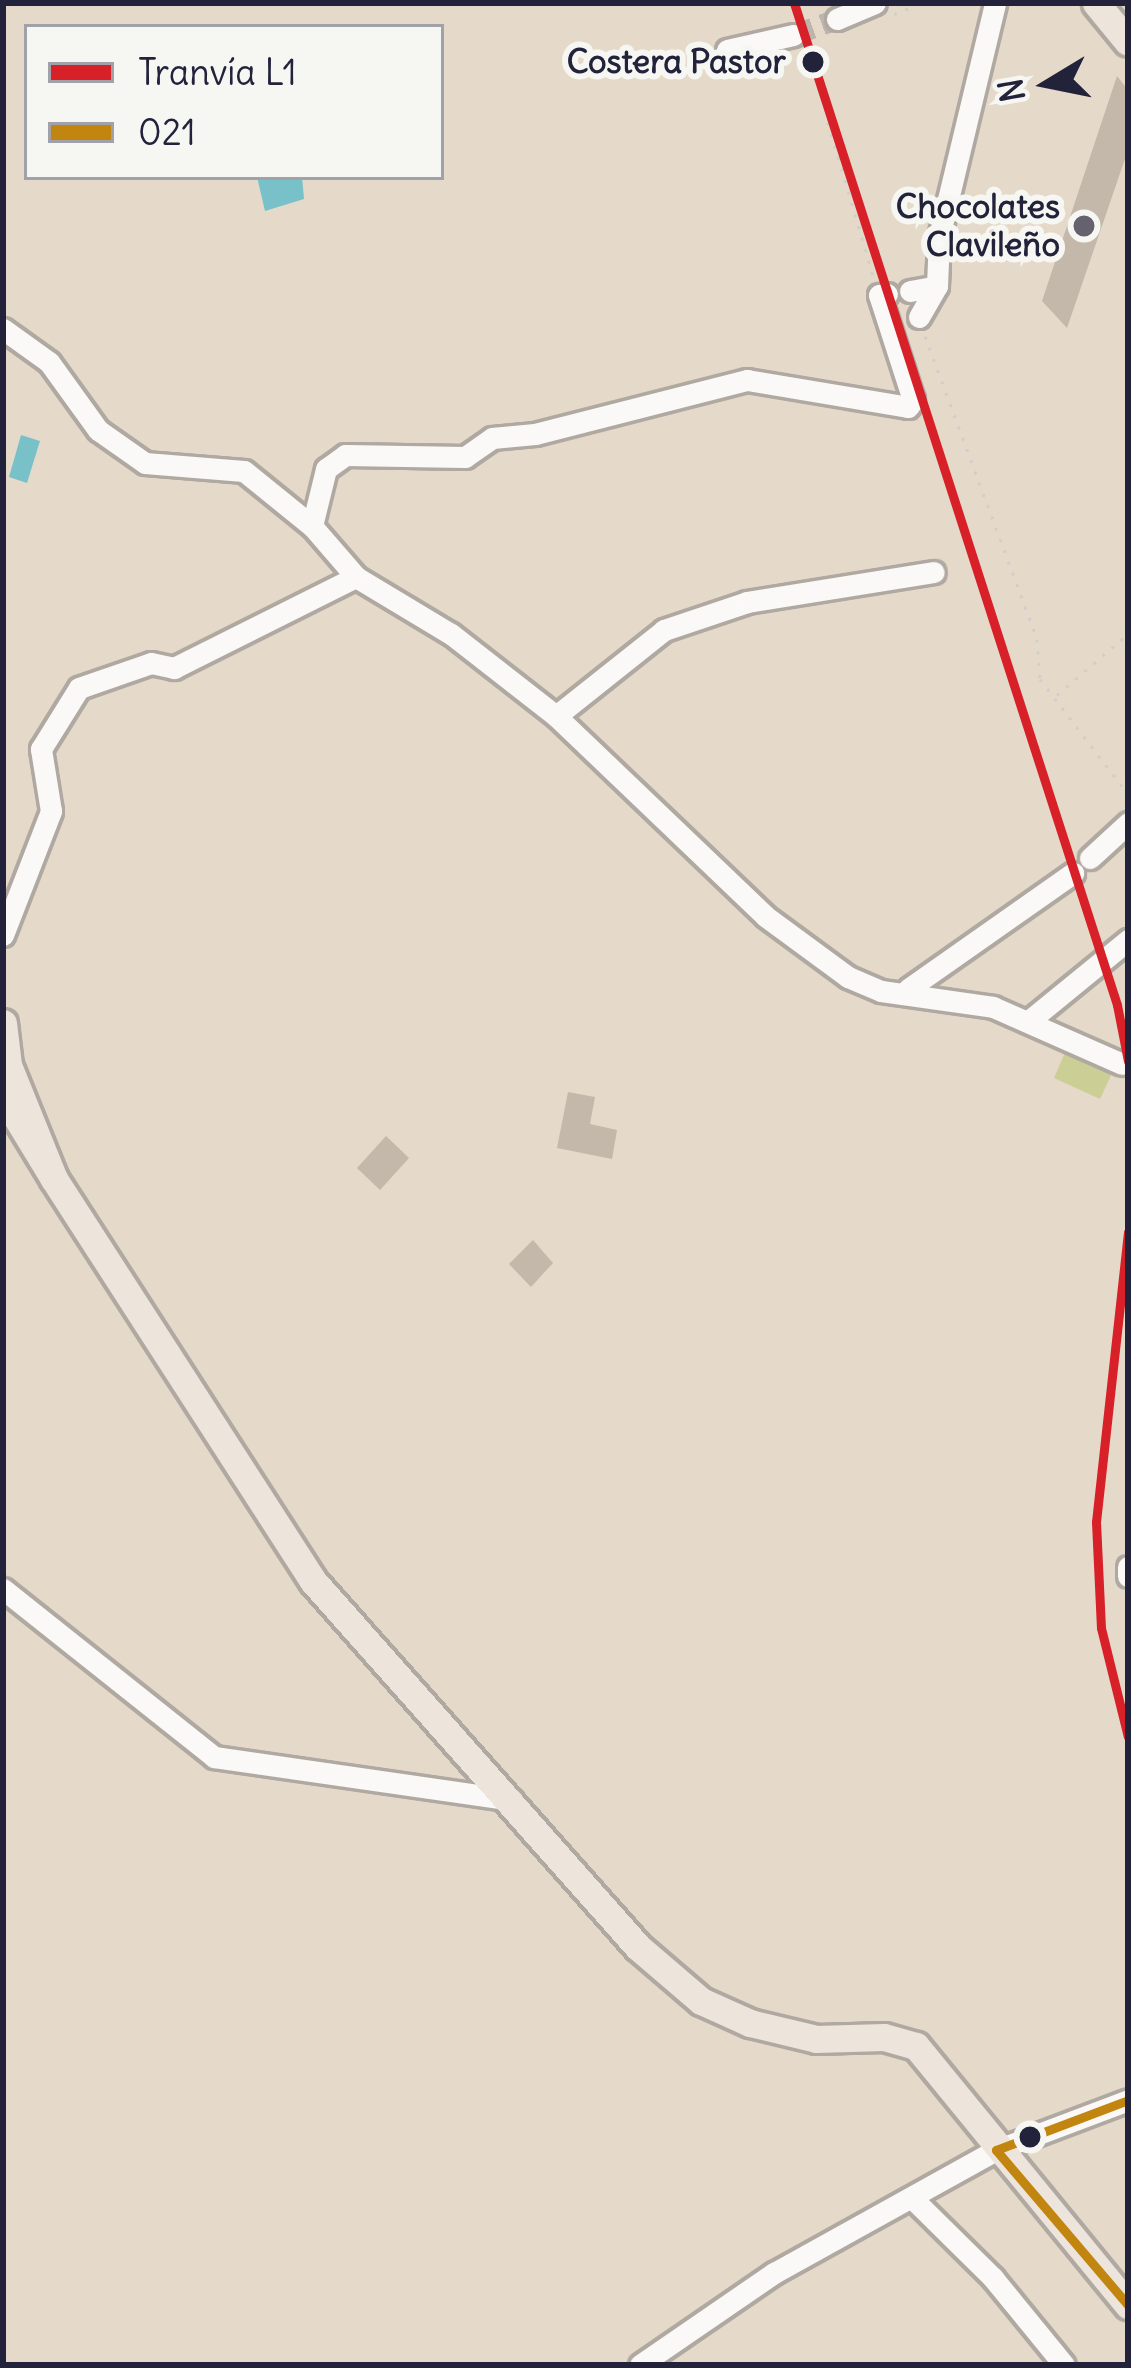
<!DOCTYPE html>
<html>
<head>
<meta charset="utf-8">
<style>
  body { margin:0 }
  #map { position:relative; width:1131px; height:2368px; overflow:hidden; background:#e5d9c9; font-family:Delius,sans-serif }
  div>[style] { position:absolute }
  .green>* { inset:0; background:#cbcf95 }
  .water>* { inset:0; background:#79c1c8 }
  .building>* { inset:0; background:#c3b8a9 }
  .minor-tunnel>* { height:21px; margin-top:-10.5px; transform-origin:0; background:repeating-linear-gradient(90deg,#beb4ad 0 21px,transparent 0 31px) }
  .path>* { height:3px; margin-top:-1.5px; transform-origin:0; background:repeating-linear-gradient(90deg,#d1cfcc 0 3px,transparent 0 12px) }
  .roads { filter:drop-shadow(3px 0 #b0a9a1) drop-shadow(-3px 0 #b0a9a1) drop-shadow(0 3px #b0a9a1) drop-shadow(0 -3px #b0a9a1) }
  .minor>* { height:21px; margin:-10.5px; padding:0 10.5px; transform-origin:10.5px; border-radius:10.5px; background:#fbf9f7 }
  .major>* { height:27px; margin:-13.5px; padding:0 13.5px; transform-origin:13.5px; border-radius:13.5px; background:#ede4dc }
  .bus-1>* { height:9px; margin:-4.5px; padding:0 4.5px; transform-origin:4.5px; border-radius:4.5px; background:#c2850f }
  .tram-1>* { height:9px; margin:-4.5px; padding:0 4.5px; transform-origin:4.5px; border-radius:4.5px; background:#d72028 }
  .dots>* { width:33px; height:33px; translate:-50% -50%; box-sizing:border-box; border:6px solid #f6f6f2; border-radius:50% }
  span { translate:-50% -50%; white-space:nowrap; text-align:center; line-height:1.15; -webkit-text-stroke:12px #f6f6f2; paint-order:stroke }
  .stop-label { font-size:33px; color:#22223b; font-weight:700 }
  .right { translate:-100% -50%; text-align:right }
  .poi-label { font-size:33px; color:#22223b; font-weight:700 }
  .frame { position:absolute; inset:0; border:6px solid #22223b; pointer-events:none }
  .legend { position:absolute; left:24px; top:24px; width:420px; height:156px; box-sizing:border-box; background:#f6f6f2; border:3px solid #a1a1a9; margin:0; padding:15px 21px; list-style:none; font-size:36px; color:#22223b }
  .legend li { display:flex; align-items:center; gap:24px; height:60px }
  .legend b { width:60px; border:3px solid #a1a1a9 }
  .north { position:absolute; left:987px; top:24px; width:120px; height:120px; -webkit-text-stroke:9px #f6f6f2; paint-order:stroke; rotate:260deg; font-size:33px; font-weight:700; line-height:48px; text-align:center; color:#22223b }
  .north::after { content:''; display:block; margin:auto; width:42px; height:54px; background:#22223b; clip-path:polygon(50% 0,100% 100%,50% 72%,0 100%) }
</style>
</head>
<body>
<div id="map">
  <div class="green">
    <div style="clip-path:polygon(1067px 1048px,1114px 1069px,1100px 1099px,1054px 1078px)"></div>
  </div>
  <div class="water">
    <div style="clip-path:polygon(257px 177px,302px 177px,304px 199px,265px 211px)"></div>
    <div style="clip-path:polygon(21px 435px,40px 441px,27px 483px,9px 477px)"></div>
  </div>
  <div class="building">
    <div style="clip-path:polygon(1117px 76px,1128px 90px,1128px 150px,1067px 328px,1042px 301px)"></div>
    <div style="clip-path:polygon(568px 1092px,595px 1097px,590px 1124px,617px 1130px,612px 1159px,557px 1148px)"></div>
    <div style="clip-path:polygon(386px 1136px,409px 1158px,380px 1190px,357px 1168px)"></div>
    <div style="clip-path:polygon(533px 1240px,553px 1263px,531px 1287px,509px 1264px)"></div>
  </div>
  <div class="minor-tunnel">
    <div style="left:793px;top:35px;width:47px;rotate:-20deg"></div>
  </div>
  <div class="path">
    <div style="left:894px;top:14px;width:29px;rotate:-22deg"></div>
    <div style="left:828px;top:122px;width:160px;rotate:73.7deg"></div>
    <div style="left:925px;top:336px;width:323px;rotate:69.7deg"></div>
    <div style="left:1037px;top:639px;width:40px;rotate:85.7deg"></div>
    <div style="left:1040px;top:679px;width:145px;rotate:52.6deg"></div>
    <div style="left:1057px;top:695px;width:94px;rotate:-40.7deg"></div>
  </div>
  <div class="roads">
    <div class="minor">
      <div style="left:837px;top:19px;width:41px;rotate:-22.8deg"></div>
      <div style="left:727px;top:50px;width:68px;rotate:-12.8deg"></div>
      <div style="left:910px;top:291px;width:27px;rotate:-10deg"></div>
      <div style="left:919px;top:317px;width:36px;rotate:-60deg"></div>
      <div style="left:937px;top:286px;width:49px;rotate:-87.7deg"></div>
      <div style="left:939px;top:237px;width:241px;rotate:-76.5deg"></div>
      <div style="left:3px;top:329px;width:57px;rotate:35.7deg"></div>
      <div style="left:49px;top:362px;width:84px;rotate:54.2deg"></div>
      <div style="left:98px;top:430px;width:57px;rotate:35.1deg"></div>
      <div style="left:145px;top:463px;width:99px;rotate:4.6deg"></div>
      <div style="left:244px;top:471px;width:87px;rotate:39deg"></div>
      <div style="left:312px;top:526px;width:67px;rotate:49.2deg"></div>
      <div style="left:356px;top:577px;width:111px;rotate:31deg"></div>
      <div style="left:451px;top:634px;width:133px;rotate:38deg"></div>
      <div style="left:556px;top:716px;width:289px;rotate:43.7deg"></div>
      <div style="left:765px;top:916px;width:103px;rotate:36.3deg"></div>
      <div style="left:848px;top:977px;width:36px;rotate:23deg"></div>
      <div style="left:881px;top:991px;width:113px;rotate:8.1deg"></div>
      <div style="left:993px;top:1007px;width:141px;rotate:23.8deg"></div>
      <div style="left:312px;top:526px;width:59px;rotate:-76.2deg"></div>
      <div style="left:326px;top:469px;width:24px;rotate:-36deg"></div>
      <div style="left:345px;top:455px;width:120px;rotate:1deg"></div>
      <div style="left:465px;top:457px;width:33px;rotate:-35deg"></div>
      <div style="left:492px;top:438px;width:43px;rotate:-5.3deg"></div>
      <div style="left:535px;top:434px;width:219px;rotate:-14.3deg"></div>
      <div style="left:747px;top:380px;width:163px;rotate:9.5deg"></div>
      <div style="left:908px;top:407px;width:9px;rotate:-54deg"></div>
      <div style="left:913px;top:400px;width:110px;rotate:-107.9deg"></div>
      <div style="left:879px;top:295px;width:8px;rotate:-7deg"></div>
      <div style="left:556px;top:716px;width:138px;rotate:-38.5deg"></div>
      <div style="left:664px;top:630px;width:88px;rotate:-18.6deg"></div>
      <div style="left:747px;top:602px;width:189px;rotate:-9.1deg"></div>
      <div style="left:1090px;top:858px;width:52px;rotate:-42.6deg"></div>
      <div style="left:3px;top:935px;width:133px;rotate:-68.8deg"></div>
      <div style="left:51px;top:811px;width:63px;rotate:-99.2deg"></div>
      <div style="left:41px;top:749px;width:72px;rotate:-58.1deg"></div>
      <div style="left:79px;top:688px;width:76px;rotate:-19.1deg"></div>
      <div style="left:151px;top:663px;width:24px;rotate:12deg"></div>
      <div style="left:174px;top:668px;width:203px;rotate:-26.6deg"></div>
      <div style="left:908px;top:989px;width:202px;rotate:-35.1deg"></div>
      <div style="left:1030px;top:1020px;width:127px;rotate:-39.2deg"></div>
      <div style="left:1128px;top:1567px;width:9px;rotate:90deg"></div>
      <div style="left:3px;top:1589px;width:270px;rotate:38.5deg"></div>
      <div style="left:214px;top:1757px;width:301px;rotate:8.2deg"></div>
      <div style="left:914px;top:2200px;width:111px;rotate:44.6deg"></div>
      <div style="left:993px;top:2278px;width:112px;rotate:50.8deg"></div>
      <div style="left:640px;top:2365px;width:163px;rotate:-34.5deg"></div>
      <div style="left:774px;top:2273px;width:254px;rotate:-29deg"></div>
      <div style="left:996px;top:2150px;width:141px;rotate:-20.7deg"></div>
    </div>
    <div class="major">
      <div style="left:1096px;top:3px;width:50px;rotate:50.6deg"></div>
      <div style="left:3px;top:1023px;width:42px;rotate:83.2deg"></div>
      <div style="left:8px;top:1065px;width:123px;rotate:68deg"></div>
      <div style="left:54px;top:1179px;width:98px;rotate:-121.3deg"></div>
      <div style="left:54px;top:1179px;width:478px;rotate:57.2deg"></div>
      <div style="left:313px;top:1581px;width:489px;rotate:48.4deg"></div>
      <div style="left:638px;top:1947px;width:83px;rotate:40.6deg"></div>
      <div style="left:701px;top:2001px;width:54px;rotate:24.2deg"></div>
      <div style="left:750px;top:2023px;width:68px;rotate:13.6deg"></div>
      <div style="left:816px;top:2039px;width:68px;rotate:-1.7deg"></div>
      <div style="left:884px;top:2037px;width:33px;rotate:16deg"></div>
      <div style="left:916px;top:2046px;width:335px;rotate:50.7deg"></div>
    </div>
  </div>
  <div class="bus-1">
    <div style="left:996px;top:2150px;width:204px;rotate:49.6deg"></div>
    <div style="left:996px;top:2150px;width:141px;rotate:-20.7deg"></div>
  </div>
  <div class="tram-1">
    <div style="left:794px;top:3px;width:1053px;rotate:72.13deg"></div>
    <div style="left:1117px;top:1005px;width:57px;rotate:78.9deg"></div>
    <div style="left:1128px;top:1232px;width:292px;rotate:96.3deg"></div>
    <div style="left:1096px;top:1522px;width:106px;rotate:87.3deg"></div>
    <div style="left:1101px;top:1628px;width:112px;rotate:76.1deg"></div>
  </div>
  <div class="dots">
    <div style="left:813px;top:62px;background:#22223b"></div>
    <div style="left:1084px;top:226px;background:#66626d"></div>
    <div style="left:1030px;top:2137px;background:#22223b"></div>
  </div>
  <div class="stop-label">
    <span class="right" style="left:786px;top:62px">Costera Pastor</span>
  </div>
  <div class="poi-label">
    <span class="right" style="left:1060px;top:226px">Chocolates<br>Clavileño</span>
  </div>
  <div class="frame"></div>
  <ul class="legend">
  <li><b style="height:15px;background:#d72028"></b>Tranvía L1</li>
  <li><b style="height:15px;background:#c2850f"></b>021</li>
  </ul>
  <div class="north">N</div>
</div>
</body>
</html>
